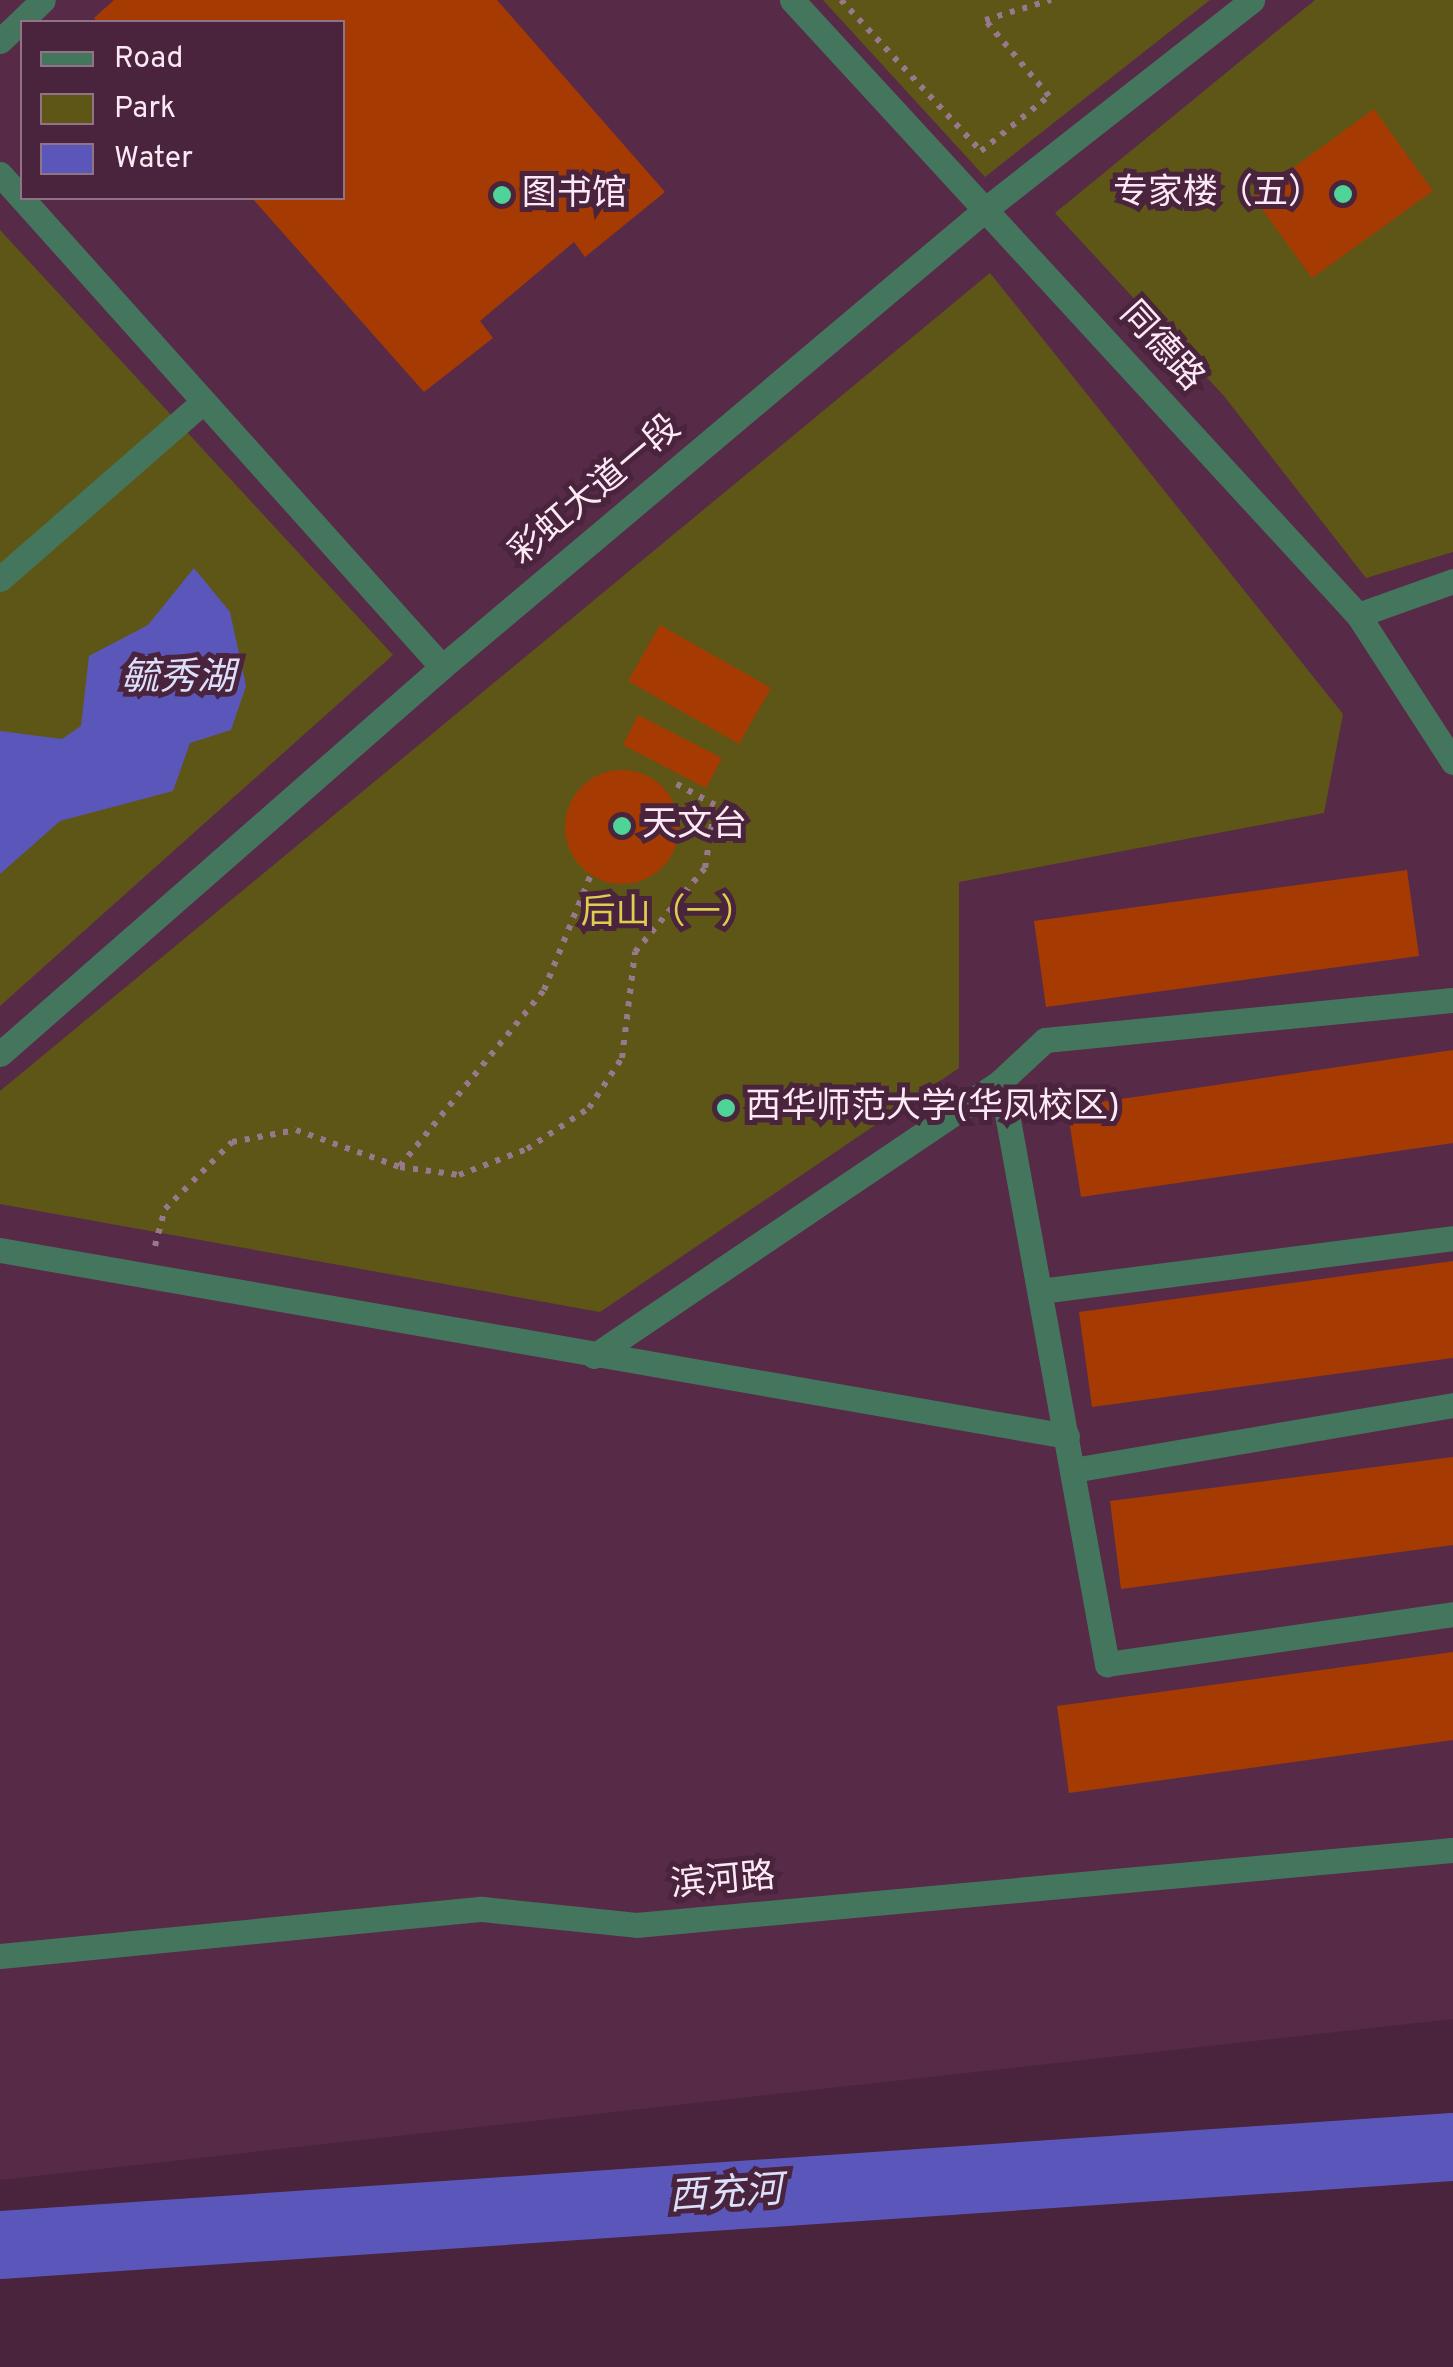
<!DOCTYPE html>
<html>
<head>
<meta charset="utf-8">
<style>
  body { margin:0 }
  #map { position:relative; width:1453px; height:2367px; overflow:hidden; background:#49243c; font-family:Overpass,"Noto Sans SC",sans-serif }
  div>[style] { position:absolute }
  .built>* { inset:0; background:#572b48 }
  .green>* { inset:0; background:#5e5617 }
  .water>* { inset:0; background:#5b57ba }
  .river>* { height:68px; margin:-34px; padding:0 34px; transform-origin:34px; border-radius:34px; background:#5b57ba }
  .building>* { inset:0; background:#a53b02 }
  .round { border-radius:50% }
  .path>* { height:6px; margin-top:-3px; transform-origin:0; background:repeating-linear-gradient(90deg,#96798c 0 5px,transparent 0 13px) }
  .minor>* { height:25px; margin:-12.5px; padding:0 12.5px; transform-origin:12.5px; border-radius:12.5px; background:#44765d }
  .dots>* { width:28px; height:28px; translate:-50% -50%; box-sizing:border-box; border:5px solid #49243c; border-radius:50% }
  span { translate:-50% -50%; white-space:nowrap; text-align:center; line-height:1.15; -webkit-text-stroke:10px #49243c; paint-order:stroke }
  .poi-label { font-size:35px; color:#fde9f5 }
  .right { translate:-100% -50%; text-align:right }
  .left { translate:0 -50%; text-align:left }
  .street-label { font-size:35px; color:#fde9f5 }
  .park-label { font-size:35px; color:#dfcd50 }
  .water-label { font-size:38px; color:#dcdff9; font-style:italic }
  .legend { position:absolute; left:20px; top:20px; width:325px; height:180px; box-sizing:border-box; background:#49243c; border:2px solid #917386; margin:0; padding:12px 18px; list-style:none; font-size:30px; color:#fde9f5 }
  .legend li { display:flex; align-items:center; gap:20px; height:50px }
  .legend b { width:50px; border:2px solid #917386 }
</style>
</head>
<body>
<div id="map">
  <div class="built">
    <div style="clip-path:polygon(evenodd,0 0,1453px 0,1453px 2019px,0 2180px,0 0,22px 22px,342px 22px,342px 198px,22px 198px,22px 22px)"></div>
  </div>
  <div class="green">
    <div style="clip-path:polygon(823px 0,1210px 0,985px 177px)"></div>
    <div style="clip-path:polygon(1315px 0,1453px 0,1453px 552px,1366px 578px,1224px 396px,1055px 213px)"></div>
    <div style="clip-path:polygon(0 230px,393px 655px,0 1006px)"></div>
    <div style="clip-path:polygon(990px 273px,1343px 714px,1324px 813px,959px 882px,959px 1068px,600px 1312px,0 1204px,0 1091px)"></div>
  </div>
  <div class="water">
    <div style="clip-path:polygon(194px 568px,230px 612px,246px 686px,231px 730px,190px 743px,173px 791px,60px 821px,0 874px,0 731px,62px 739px,81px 726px,89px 656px,148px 625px)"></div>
  </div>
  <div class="river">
    <div style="left:0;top:2245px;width:1456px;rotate:-3.86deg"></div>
  </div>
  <div class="building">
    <div style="clip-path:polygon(114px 0,497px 0,665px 192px,585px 257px,574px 242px,480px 321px,493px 338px,424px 392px,252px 198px,342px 198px,342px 22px,97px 22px,94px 18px)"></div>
    <div style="clip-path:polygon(1374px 109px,1433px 191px,1312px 278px,1253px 197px)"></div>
    <div style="clip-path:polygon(660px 625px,771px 688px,739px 744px,628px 681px)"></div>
    <div style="clip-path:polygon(638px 715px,722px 758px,706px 788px,623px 745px)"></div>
    <div class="round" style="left:565px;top:770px;width:114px;height:114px"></div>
    <div style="clip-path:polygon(1407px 870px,1419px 956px,1046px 1007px,1034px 921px)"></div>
    <div style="clip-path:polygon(1453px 1050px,1453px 1143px,1081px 1197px,1067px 1107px)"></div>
    <div style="clip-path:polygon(1453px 1261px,1453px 1358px,1092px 1407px,1079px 1312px)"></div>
    <div style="clip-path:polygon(1453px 1457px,1453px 1545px,1121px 1589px,1110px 1501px)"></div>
    <div style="clip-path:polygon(1453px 1652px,1453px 1740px,1069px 1793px,1057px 1706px)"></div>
  </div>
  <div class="path">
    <div style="left:841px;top:0;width:206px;rotate:47.2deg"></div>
    <div style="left:981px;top:151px;width:87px;rotate:-39deg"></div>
    <div style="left:1049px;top:96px;width:99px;rotate:-130.1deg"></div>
    <div style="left:985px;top:20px;width:69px;rotate:-16.9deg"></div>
    <div style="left:400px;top:1166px;width:227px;rotate:-50.7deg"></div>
    <div style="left:544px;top:990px;width:125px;rotate:-67.9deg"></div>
    <div style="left:155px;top:1246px;width:38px;rotate:-75deg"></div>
    <div style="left:165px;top:1209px;width:95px;rotate:-45deg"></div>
    <div style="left:232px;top:1142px;width:65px;rotate:-10.6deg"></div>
    <div style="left:296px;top:1130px;width:110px;rotate:19.6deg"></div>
    <div style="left:400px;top:1167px;width:60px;rotate:7.7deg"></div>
    <div style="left:459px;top:1175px;width:73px;rotate:-20.9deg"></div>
    <div style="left:527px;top:1149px;width:74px;rotate:-33.5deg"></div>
    <div style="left:589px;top:1108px;width:60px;rotate:-56.6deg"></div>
    <div style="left:622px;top:1058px;width:107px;rotate:-83deg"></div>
    <div style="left:635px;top:952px;width:109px;rotate:-50.2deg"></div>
    <div style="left:705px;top:868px;width:64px;rotate:-81deg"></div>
    <div style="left:715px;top:805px;width:46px;rotate:-151.2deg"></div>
  </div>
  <div class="minor">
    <div style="left:792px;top:0;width:836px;rotate:47.38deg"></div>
    <div style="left:1358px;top:615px;width:175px;rotate:57.1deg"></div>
    <div style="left:0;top:41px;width:59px;rotate:-43.6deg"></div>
    <div style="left:0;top:174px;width:662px;rotate:48.12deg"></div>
    <div style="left:0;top:579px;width:269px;rotate:-41.1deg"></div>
    <div style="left:1358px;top:615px;width:101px;rotate:-19.7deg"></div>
    <div style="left:1453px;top:1000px;width:410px;rotate:174.4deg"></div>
    <div style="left:1045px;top:1040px;width:60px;rotate:137deg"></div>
    <div style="left:1001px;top:1081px;width:593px;rotate:79.7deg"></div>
    <div style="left:1107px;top:1664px;width:350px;rotate:-8.2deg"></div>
    <div style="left:0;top:1054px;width:587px;rotate:-41.2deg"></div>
    <div style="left:442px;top:667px;width:713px;rotate:-40.1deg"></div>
    <div style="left:987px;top:208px;width:337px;rotate:-38.1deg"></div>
    <div style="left:0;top:1250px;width:1083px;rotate:9.89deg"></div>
    <div style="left:1040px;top:1291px;width:416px;rotate:-7.3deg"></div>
    <div style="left:594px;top:1356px;width:491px;rotate:-34deg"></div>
    <div style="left:1073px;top:1470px;width:386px;rotate:-9.7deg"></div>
    <div style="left:0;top:1956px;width:484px;rotate:-5.6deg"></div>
    <div style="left:482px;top:1909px;width:155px;rotate:5.9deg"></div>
    <div style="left:636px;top:1925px;width:820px;rotate:-5.25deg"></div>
  </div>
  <div class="dots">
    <div style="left:1343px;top:194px;background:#4ed399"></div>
    <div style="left:502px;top:195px;background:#4ed399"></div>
    <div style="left:622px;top:826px;background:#4ed399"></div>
    <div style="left:726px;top:1108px;background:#4ed399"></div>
  </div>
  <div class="poi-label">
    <span class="right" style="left:1323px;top:194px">专家楼（五）</span>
    <span class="left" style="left:522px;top:195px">图书馆</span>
    <span class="left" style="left:642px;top:826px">天文台</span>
    <span class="left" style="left:746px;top:1108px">西华师范大学(华凤校区)</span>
  </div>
  <div class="street-label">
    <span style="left:1161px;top:347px;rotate:48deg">同德路</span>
    <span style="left:596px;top:491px;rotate:-40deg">彩虹大道一段</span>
    <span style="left:723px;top:1882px;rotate:-5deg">滨河路</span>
  </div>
  <div class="park-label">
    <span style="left:668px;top:914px">后山（一）</span>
  </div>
  <div class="water-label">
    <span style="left:178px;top:680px">毓秀湖</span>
    <span style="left:726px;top:2196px;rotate:-4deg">西充河</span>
  </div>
  <ul class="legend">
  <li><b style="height:12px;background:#44765d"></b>Road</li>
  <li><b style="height:28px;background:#5e5617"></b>Park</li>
  <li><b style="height:28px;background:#5b57ba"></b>Water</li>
  </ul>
</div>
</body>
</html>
